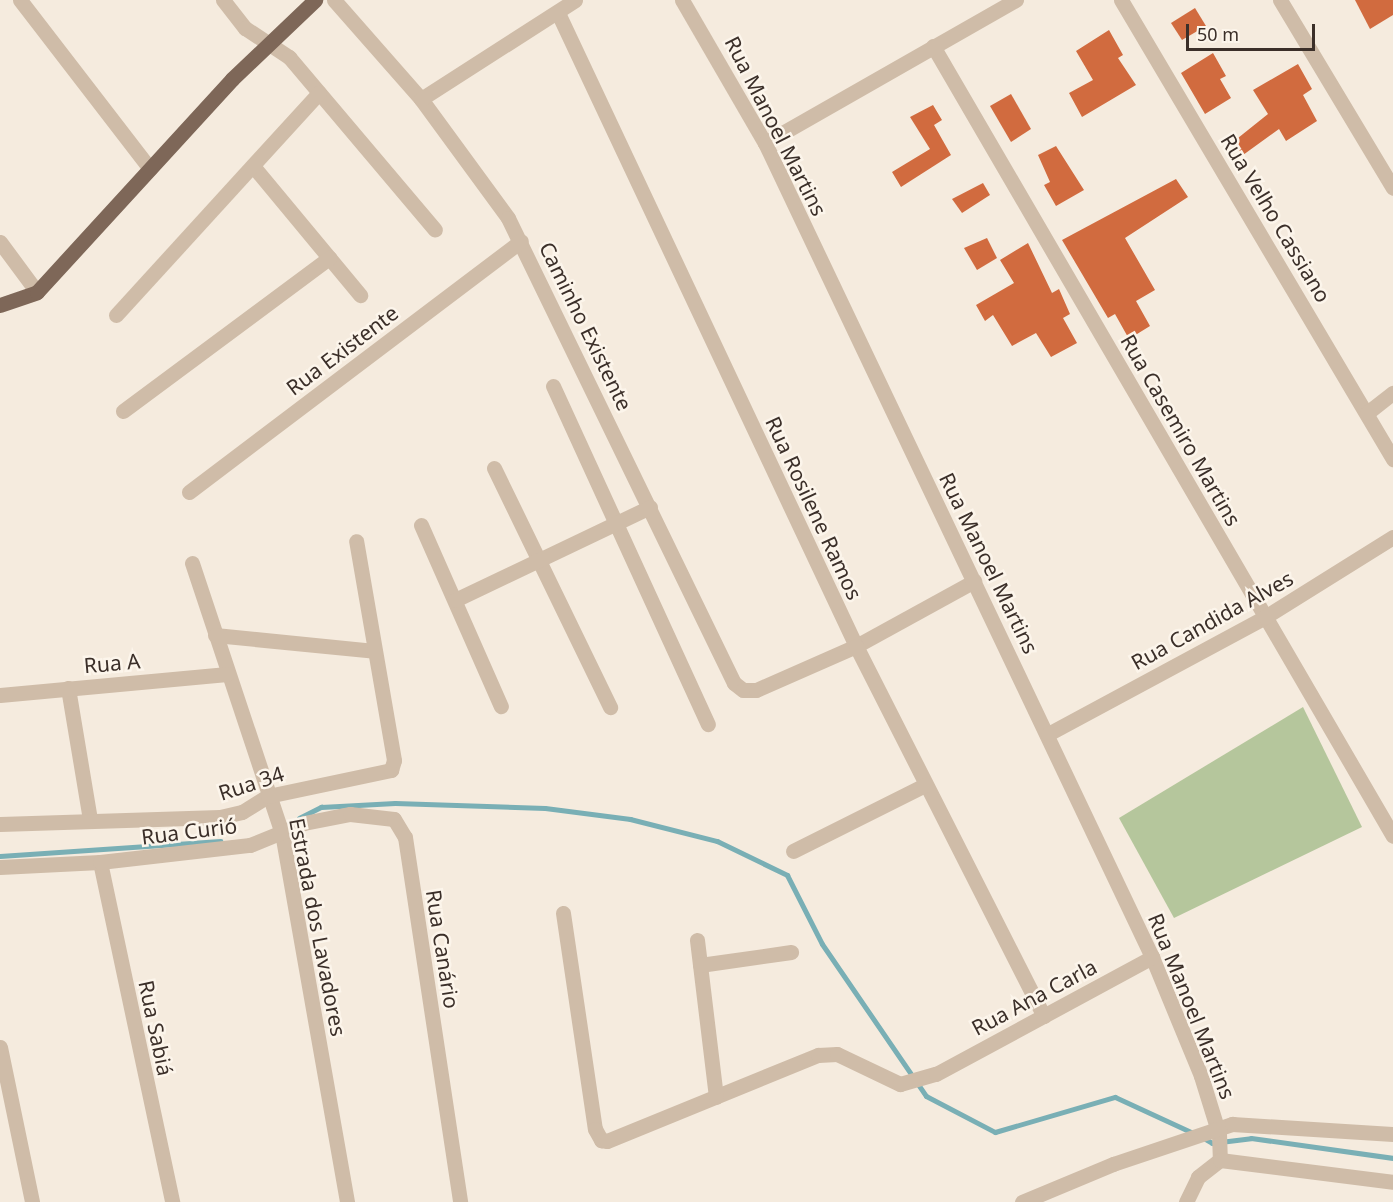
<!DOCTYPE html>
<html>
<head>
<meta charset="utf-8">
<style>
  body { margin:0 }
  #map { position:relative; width:1393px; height:1202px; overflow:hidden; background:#f5ebde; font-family:"Noto Sans",sans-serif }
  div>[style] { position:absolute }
  .green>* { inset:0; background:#b5c69c }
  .stream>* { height:5px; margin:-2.5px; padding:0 2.5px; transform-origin:2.5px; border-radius:2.5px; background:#79afb5 }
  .building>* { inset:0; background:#d16b3f }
  .minor>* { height:15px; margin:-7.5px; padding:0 7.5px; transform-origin:7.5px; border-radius:7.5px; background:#cfbca8 }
  .major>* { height:15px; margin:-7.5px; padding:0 7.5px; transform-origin:7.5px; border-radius:7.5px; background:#7e6758 }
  span { translate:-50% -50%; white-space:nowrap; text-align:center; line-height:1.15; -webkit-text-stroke:5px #fcf5eb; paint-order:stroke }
  .street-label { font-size:21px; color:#3b2f29 }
  .scale { position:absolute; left:1186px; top:24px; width:129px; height:27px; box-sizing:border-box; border:3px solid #3b2f29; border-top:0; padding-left:8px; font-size:18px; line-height:21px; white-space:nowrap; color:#3b2f29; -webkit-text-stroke:4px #fcf5eb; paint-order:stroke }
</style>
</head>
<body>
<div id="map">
  <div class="green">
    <div style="clip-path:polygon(1303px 707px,1362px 827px,1174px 918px,1119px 818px)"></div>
  </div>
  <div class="stream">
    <div style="left:299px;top:818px;width:25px;rotate:-27deg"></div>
    <div style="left:321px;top:807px;width:74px;rotate:-3.1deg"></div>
    <div style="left:395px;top:803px;width:150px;rotate:1.9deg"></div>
    <div style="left:545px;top:808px;width:86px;rotate:7.4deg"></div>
    <div style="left:630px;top:819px;width:90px;rotate:14.2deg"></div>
    <div style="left:717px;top:841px;width:78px;rotate:25.9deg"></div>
    <div style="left:787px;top:875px;width:77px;rotate:63.1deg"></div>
    <div style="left:822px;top:944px;width:184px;rotate:55.6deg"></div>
    <div style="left:926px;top:1096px;width:78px;rotate:27.6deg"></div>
    <div style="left:995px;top:1132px;width:125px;rotate:-16.3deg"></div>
    <div style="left:1115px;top:1097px;width:86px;rotate:24.8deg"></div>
    <div style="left:0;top:856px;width:221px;rotate:-3.9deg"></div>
    <div style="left:1202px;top:1137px;width:12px;rotate:31deg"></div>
    <div style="left:1212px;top:1143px;width:39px;rotate:-7deg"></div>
    <div style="left:1251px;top:1138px;width:143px;rotate:8deg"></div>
  </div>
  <div class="building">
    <div style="clip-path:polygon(1355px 0,1393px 0,1393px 15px,1370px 29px)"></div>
    <div style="clip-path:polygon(1195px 8px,1206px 26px,1182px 40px,1171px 23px)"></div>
    <div style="clip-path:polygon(1109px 30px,1123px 55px,1118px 58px,1136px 85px,1082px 117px,1069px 93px,1093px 80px,1076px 51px)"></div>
    <div style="clip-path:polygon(1213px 53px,1226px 76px,1220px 79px,1231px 98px,1205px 114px,1181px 73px)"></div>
    <div style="clip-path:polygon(1298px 64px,1312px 89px,1303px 95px,1317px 121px,1286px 141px,1279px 129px,1243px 155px,1233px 142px,1268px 114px,1253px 90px)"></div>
    <div style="clip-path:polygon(1011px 94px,1031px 129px,1011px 142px,990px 106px)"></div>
    <div style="clip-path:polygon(933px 105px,942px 120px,934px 125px,951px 155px,901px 187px,892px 172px,930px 149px,910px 117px)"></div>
    <div style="clip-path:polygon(1056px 146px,1084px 190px,1056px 206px,1044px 185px,1050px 182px,1038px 155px)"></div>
    <div style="clip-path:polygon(1176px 179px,1188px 197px,1125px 238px,1155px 290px,1136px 301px,1150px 326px,1129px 339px,1115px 314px,1108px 318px,1062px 240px)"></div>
    <div style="clip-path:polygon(983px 183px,990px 195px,962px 213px,952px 199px)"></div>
    <div style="clip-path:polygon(987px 238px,997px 258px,977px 270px,964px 248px)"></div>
    <div style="clip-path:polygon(1028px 243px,1052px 293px,1059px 289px,1070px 314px,1063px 318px,1077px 343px,1051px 357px,1036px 333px,1012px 346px,993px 315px,985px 321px,976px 305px,1014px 283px,1000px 260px)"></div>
  </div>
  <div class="minor">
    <div style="left:20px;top:0;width:213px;rotate:52.4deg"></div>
    <div style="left:223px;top:0;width:36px;rotate:52deg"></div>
    <div style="left:245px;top:28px;width:53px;rotate:33.4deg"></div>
    <div style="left:289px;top:57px;width:226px;rotate:49.8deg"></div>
    <div style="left:334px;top:0;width:132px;rotate:48.7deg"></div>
    <div style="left:421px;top:99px;width:147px;rotate:53.8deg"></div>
    <div style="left:508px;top:218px;width:517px;rotate:64.08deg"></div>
    <div style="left:734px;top:683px;width:11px;rotate:38deg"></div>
    <div style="left:743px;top:690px;width:13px"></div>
    <div style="left:756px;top:690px;width:109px;rotate:-23.7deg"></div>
    <div style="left:856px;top:646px;width:135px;rotate:-28.8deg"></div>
    <div style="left:682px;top:0;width:165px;rotate:59.9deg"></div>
    <div style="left:765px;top:143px;width:901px;rotate:64.57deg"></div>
    <div style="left:1152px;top:957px;width:129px;rotate:67.6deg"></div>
    <div style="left:1201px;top:1076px;width:61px;rotate:72.8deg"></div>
    <div style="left:1219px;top:1134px;width:26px;rotate:88deg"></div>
    <div style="left:1121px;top:0;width:534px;rotate:59.35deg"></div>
    <div style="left:1280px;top:0;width:219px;rotate:59deg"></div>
    <div style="left:558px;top:13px;width:700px;rotate:64.79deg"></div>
    <div style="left:856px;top:646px;width:415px;rotate:63.1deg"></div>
    <div style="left:933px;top:46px;width:914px;rotate:59.79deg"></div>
    <div style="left:421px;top:99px;width:183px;rotate:-32.7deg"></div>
    <div style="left:765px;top:143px;width:289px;rotate:-29.7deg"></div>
    <div style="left:253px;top:166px;width:168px;rotate:50.3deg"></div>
    <div style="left:0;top:242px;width:62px;rotate:53.5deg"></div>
    <div style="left:116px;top:315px;width:301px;rotate:-47.6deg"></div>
    <div style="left:553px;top:386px;width:372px;rotate:65.4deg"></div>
    <div style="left:123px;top:411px;width:257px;rotate:-36.6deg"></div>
    <div style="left:1367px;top:413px;width:33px;rotate:-38deg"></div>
    <div style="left:494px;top:468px;width:266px;rotate:64.1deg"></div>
    <div style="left:189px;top:492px;width:416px;rotate:-37.1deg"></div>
    <div style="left:421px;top:525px;width:198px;rotate:66.2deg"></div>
    <div style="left:192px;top:563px;width:285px;rotate:71.6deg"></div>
    <div style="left:282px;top:833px;width:375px;rotate:80deg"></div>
    <div style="left:455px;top:600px;width:216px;rotate:-25.5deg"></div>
    <div style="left:215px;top:635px;width:160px;rotate:5.7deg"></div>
    <div style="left:68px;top:688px;width:134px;rotate:80.5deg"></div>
    <div style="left:0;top:695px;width:228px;rotate:-5.3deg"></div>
    <div style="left:1048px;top:734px;width:247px;rotate:-28.3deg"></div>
    <div style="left:1265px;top:617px;width:151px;rotate:-32deg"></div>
    <div style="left:0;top:824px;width:220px;rotate:-1.8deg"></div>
    <div style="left:220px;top:817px;width:23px;rotate:-13deg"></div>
    <div style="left:242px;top:812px;width:31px;rotate:-32deg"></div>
    <div style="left:268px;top:796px;width:126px;rotate:-11.9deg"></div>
    <div style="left:391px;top:770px;width:10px;rotate:-73deg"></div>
    <div style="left:394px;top:760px;width:222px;rotate:-99.8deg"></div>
    <div style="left:793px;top:851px;width:148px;rotate:-26.6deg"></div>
    <div style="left:100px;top:862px;width:348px;rotate:78deg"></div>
    <div style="left:0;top:867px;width:100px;rotate:-2.9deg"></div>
    <div style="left:100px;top:862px;width:151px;rotate:-6.5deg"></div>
    <div style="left:250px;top:845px;width:58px;rotate:-22.2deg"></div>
    <div style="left:304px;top:823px;width:47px;rotate:-11.1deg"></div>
    <div style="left:350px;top:814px;width:44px;rotate:6.5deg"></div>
    <div style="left:394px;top:819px;width:21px;rotate:59deg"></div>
    <div style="left:405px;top:837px;width:369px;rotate:81.4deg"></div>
    <div style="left:563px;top:913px;width:218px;rotate:81.6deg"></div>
    <div style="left:595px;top:1129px;width:13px;rotate:61deg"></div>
    <div style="left:601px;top:1140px;width:6px;rotate:9deg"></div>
    <div style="left:607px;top:1141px;width:228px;rotate:-22.2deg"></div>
    <div style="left:818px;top:1055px;width:19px;rotate:-3deg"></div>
    <div style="left:837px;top:1054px;width:70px;rotate:25.5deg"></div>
    <div style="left:900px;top:1084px;width:37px;rotate:-16deg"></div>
    <div style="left:936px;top:1074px;width:246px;rotate:-28.4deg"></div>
    <div style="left:697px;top:940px;width:158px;rotate:83.1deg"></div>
    <div style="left:700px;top:965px;width:92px;rotate:-8.1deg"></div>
    <div style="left:0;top:1047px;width:158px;rotate:78.3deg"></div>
    <div style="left:1022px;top:1202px;width:99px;rotate:-22.7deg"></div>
    <div style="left:1113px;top:1164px;width:126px;rotate:-18.6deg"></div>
    <div style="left:1232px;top:1124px;width:161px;rotate:3.6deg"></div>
    <div style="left:1186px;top:1202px;width:28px;rotate:-64deg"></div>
    <div style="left:1198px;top:1177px;width:28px;rotate:-38deg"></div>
    <div style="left:1220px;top:1160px;width:174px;rotate:7.2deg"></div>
  </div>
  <div class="major">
    <div style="left:0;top:305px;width:39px;rotate:-19deg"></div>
    <div style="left:37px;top:292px;width:289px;rotate:-47.5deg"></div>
    <div style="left:232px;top:79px;width:115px;rotate:-43.6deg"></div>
  </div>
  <div class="street-label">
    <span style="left:776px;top:126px;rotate:63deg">Rua Manoel Martins</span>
    <span style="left:1276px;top:218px;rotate:59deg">Rua Velho Cassiano</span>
    <span style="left:586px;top:326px;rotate:64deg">Caminho Existente</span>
    <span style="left:342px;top:350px;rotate:-37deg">Rua Existente</span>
    <span style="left:1181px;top:430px;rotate:60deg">Rua Casemiro Martins</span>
    <span style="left:814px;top:508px;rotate:65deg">Rua Rosilene Ramos</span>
    <span style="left:989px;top:563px;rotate:64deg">Rua Manoel Martins</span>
    <span style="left:1212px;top:620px;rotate:-29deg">Rua Candida Alves</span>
    <span style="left:112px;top:663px;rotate:-5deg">Rua A</span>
    <span style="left:251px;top:783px;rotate:-18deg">Rua 34</span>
    <span style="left:189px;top:831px;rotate:-7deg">Rua Curió</span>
    <span style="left:318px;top:927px;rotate:79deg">Estrada dos Lavadores</span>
    <span style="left:443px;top:949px;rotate:81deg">Rua Canário</span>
    <span style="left:1034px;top:997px;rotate:-28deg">Rua Ana Carla</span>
    <span style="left:1192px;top:1006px;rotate:68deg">Rua Manoel Martins</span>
    <span style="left:156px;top:1028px;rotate:78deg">Rua Sabiá</span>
  </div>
  <div class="scale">50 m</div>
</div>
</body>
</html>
